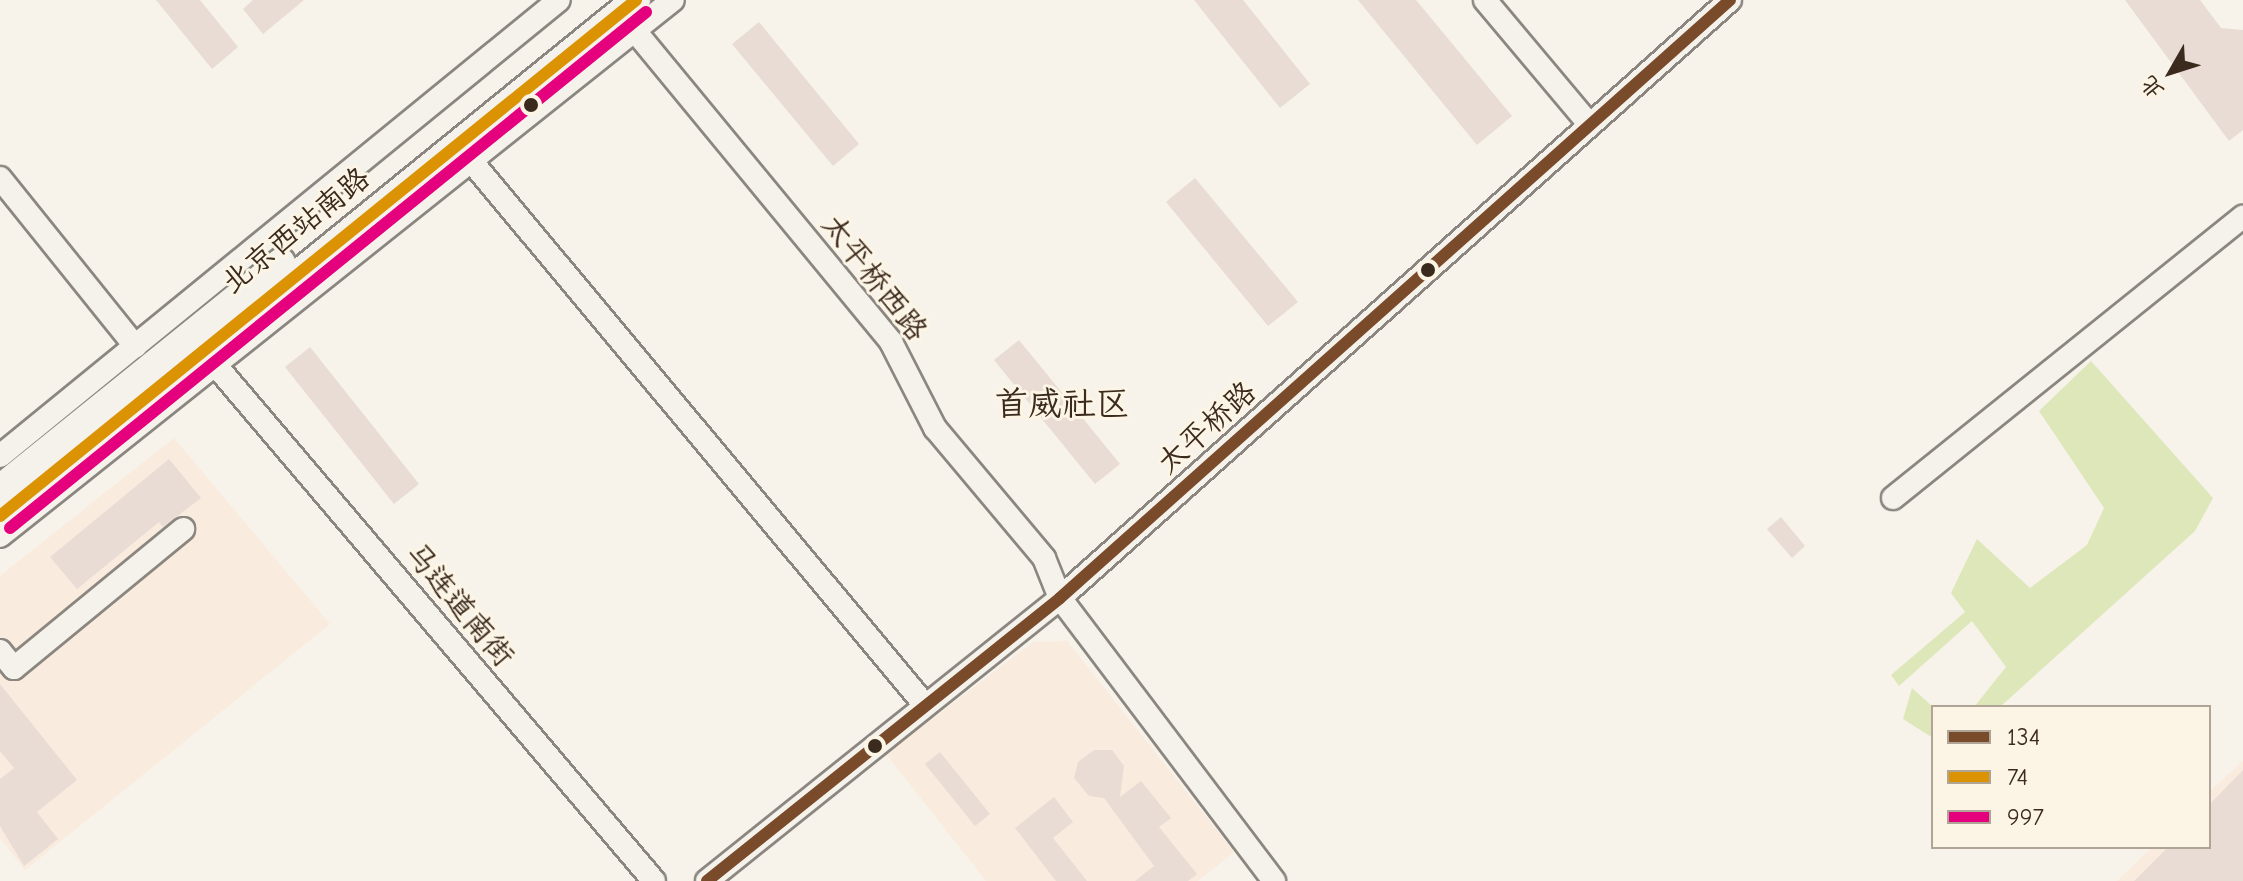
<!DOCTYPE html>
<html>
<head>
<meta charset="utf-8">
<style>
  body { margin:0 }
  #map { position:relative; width:2243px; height:881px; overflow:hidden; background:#f7f3ea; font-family:"Comic Neue","LXGW WenKai TC",sans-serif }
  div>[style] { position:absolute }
  .built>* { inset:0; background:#f9ebdd }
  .green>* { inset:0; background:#dee7ba }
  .building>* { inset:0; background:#e8dcd4 }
  .roads { filter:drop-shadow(2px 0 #8b867f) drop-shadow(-2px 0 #8b867f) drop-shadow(0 2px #8b867f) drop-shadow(0 -2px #8b867f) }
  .minor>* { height:22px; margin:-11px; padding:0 11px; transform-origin:11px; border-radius:11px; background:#f5f2ec }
  .major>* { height:28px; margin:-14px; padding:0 14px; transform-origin:14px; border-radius:14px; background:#f5f2ec }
  .bus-1>* { height:12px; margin:-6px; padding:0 6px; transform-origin:6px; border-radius:6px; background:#7a4b2a }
  .bus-2>* { height:12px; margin:-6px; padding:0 6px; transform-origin:6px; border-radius:6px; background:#db9304 }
  .bus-3>* { height:12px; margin:-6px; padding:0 6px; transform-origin:6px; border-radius:6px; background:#e5007d }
  .dots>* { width:22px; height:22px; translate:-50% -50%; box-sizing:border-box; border:4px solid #fcf5e5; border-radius:50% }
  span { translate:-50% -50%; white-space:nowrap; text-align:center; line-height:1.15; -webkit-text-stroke:6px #fcf5e5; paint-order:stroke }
  .street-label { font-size:30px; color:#3b2a1e }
  .quarter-label { font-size:34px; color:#3b2a1e }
  .legend { position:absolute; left:1931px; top:705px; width:280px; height:144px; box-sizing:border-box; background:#fcf5e5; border:2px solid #afa495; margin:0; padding:10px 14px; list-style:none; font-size:24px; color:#3b2a1e }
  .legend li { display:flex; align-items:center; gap:16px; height:40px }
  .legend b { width:40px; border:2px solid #afa495 }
  .north { position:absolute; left:2131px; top:32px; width:80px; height:80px; -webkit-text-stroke:6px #fcf5e5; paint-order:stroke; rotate:231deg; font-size:22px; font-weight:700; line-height:32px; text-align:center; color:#3b2a1e }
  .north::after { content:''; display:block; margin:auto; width:28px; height:36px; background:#3b2a1e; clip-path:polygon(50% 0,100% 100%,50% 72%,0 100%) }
</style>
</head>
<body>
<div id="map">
  <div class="built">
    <div style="clip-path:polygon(174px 438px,330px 624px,25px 870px,0 838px,0 576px)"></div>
    <div style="clip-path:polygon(1067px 641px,1234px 852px,1198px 881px,986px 881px,886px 754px,1033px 642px)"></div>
    <div style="clip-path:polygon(2243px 761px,2243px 881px,2117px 881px,2152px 847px,2209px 847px,2209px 792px)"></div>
  </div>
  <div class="green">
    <div style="clip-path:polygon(2091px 361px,2213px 498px,2195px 531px,2000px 707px,1974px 707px,2006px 667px,1972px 621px,1899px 686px,1891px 675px,1965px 612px,1951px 593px,1977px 539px,2030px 588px,2087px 545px,2104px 508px,2039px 411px)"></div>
    <div style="clip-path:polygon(1912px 688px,1933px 707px,1933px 738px,1903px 719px)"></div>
  </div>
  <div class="building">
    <div style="clip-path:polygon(156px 0,200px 0,238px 47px,212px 69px)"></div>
    <div style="clip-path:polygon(253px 0,304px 0,263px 34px,243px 9px)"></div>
    <div style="clip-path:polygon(1194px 0,1243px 0,1310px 84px,1280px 108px)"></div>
    <div style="clip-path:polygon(1358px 0,1416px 0,1512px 116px,1477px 145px)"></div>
    <div style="clip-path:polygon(2125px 0,2200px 0,2221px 28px,2243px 30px,2243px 130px,2229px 141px)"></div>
    <div style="clip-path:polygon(759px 22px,859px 144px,833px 166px,732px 44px)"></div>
    <div style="clip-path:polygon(1195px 178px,1298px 302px,1268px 326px,1166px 202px)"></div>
    <div style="clip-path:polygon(1019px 340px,1120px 464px,1095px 484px,994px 360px)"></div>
    <div style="clip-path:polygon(310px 347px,419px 484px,394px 504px,285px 367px)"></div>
    <div style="clip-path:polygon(169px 459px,201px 498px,163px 527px,159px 522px,77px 589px,50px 557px)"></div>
    <div style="clip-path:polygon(1781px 517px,1805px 546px,1792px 558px,1767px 529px)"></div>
    <div style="clip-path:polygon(0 684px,77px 780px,37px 812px,58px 839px,24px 866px,0 826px,0 779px,14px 768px,0 751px)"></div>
    <div style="clip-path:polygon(1094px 750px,1112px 750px,1124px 766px,1120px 797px,1141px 781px,1171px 818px,1159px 827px,1197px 874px,1188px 881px,1135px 881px,1154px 866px,1104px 798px,1089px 796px,1074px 778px,1078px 762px)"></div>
    <div style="clip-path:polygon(940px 752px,990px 814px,975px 826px,925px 764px)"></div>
    <div style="clip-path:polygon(2243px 770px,2243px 881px,2134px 881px,2168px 847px,2209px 847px,2209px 805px)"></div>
    <div style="clip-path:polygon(1054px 797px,1073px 822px,1053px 838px,1087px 881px,1056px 881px,1015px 828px)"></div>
  </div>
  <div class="roads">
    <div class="minor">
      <div style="left:1485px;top:0;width:163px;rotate:50deg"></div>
      <div style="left:635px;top:31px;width:403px;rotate:50.5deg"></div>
      <div style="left:891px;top:342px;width:97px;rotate:62.9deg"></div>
      <div style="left:935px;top:428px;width:170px;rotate:50deg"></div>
      <div style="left:1044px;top:558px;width:43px;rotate:68.2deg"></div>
      <div style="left:1060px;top:598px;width:355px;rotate:52.9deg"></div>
      <div style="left:472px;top:162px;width:707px;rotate:50.16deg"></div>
      <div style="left:0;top:178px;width:216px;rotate:51.2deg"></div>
      <div style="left:218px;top:368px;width:673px;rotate:49.64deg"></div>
      <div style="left:0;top:456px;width:721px;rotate:-39.21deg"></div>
      <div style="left:1893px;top:498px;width:449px;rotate:-38.8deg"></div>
      <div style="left:0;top:536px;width:860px;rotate:-38.54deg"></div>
      <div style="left:0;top:651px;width:22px;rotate:51deg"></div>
      <div style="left:14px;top:668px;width:219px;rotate:-39.4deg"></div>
      <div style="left:707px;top:881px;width:452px;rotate:-38.7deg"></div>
      <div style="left:1060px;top:598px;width:898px;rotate:-41.75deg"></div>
    </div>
    <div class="major">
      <div style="left:0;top:489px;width:361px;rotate:-38.9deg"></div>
      <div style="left:0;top:516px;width:819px;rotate:-39.05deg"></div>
    </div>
  </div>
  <div class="bus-1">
    <div style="left:707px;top:881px;width:452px;rotate:-38.7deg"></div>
    <div style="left:1060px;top:598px;width:898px;rotate:-41.75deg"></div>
  </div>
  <div class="bus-2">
    <div style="left:0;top:516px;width:819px;rotate:-39.05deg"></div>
  </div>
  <div class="bus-3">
    <div style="left:10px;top:528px;width:819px;rotate:-39.05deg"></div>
  </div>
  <div class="dots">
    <div style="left:531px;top:105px;background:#3b2a1e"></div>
    <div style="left:1428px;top:270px;background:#3b2a1e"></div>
    <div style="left:875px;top:746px;background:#3b2a1e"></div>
  </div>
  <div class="street-label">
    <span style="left:296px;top:231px;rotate:-39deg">北京西站南路</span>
    <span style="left:874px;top:278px;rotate:52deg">太平桥西路</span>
    <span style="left:1207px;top:428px;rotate:-42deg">太平桥路</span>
    <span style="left:459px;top:605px;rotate:50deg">马连道南街</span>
  </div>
  <div class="quarter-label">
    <span style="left:1062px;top:405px">首威社区</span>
  </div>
  <ul class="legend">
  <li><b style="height:10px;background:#7a4b2a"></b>134</li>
  <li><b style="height:10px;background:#db9304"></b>74</li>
  <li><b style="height:10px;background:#e5007d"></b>997</li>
  </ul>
  <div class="north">北</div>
</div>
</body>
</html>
